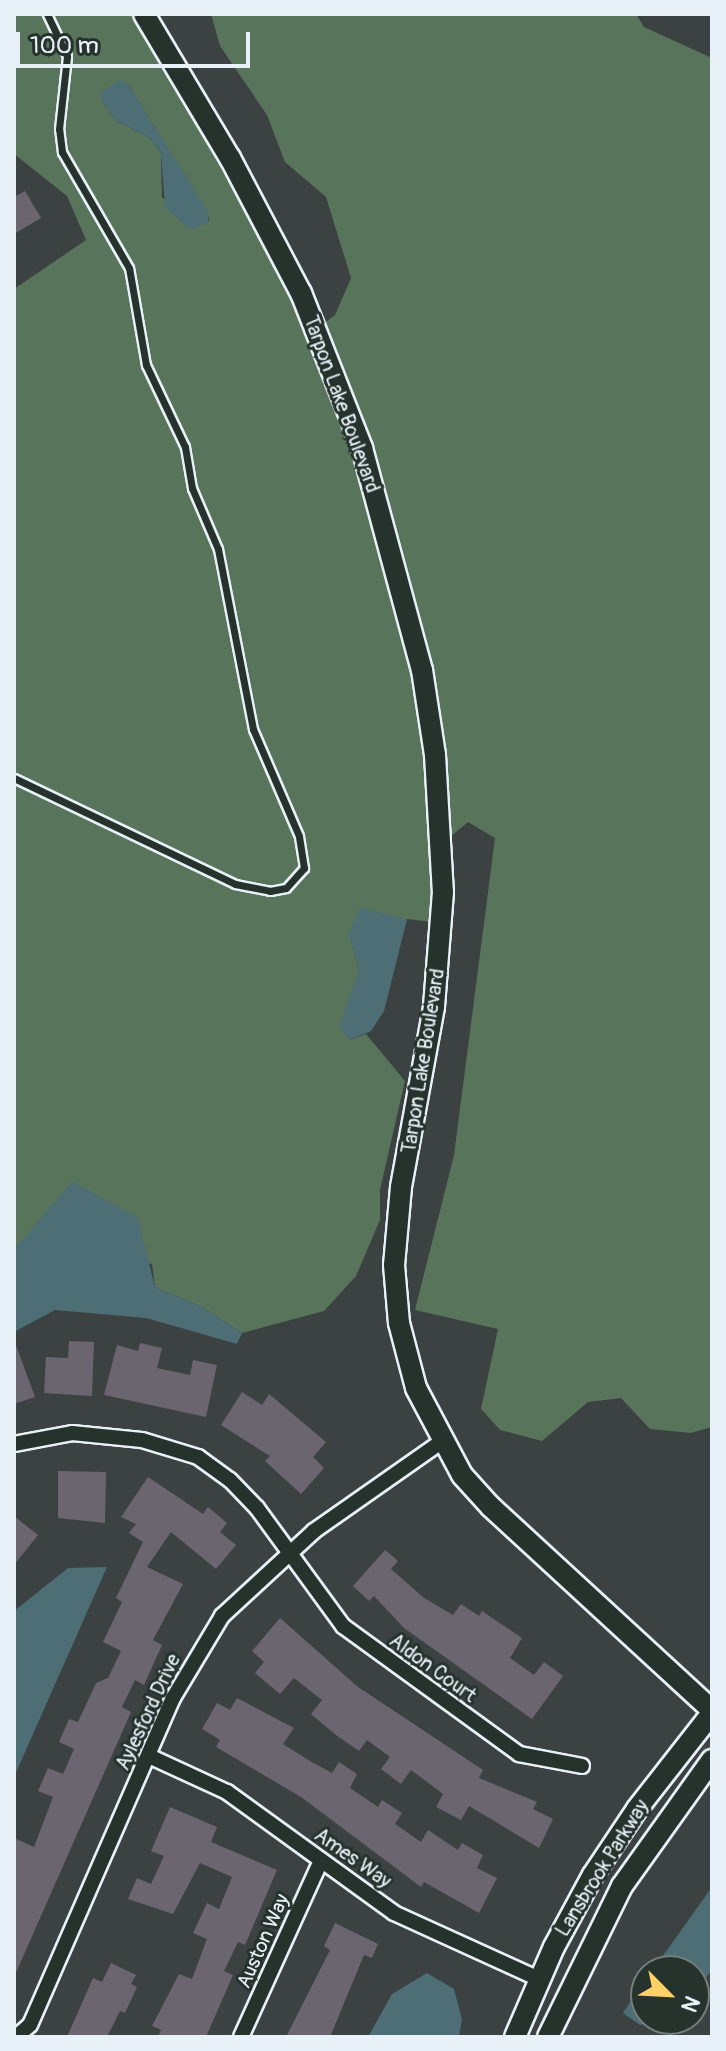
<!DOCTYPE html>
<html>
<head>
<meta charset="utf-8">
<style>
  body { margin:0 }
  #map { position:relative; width:726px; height:2051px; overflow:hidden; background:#3b4241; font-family:Pangolin,sans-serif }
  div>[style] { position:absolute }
  .green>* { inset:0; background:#58745a }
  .water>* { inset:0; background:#4d6e74 }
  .building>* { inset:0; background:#6b6570 }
  .roads { filter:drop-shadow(2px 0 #e8f1f8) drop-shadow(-2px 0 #e8f1f8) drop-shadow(0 2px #e8f1f8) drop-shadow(0 -2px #e8f1f8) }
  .lane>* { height:7px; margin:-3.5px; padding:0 3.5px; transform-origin:3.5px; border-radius:3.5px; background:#26332d }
  .street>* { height:14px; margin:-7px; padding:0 7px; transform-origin:7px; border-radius:7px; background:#26332d }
  .secondary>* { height:20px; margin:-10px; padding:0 10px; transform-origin:10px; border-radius:10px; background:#26332d }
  span { translate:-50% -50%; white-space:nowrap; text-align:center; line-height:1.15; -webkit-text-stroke:6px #26332d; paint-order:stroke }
  .street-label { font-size:20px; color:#e8f1f8 }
  .frame { position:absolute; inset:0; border:16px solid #e8f1f8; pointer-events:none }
  .north { position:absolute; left:630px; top:1955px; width:80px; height:80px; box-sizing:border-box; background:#26332d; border:2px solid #747f7e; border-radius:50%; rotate:114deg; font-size:22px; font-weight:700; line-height:32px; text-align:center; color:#e8f1f8 }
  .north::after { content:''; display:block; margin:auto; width:28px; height:36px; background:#ffd166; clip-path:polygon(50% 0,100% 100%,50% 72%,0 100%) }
  .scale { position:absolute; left:16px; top:32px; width:234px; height:36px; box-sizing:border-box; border:4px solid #e8f1f8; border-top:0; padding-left:10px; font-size:24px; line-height:28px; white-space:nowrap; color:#e8f1f8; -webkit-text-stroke:6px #26332d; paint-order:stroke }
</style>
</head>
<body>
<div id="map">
  <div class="green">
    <div style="clip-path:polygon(evenodd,14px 14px,134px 14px,138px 20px,292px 296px,353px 450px,413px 670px,426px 755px,432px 922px,407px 919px,349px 934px,359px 969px,350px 1040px,366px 1034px,405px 1081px,380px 1190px,380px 1220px,356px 1276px,324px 1311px,242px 1333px,202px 1307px,155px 1287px,152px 1264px,27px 1236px,14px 1250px,14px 289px,86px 240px,67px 196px,14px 154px,14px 14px,128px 84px,208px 213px,209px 221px,162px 198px,161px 153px,150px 138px,116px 121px,101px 100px,128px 84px)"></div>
    <div style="clip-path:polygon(211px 14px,636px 14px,644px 27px,712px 58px,712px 1427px,691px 1433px,650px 1429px,621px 1398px,588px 1402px,542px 1441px,500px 1430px,481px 1409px,498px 1329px,415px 1310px,454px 1155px,495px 838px,468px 822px,450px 837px,444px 754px,418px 609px,370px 447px,323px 324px,335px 315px,351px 278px,326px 197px,285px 162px,267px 115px,220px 46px)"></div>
  </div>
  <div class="water">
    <div style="clip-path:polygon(119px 80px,128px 84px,209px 213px,207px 224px,189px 229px,165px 207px,161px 153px,150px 138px,116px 121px,101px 100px,101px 93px)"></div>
    <div style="clip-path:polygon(360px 908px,407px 919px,384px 1011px,371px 1031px,350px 1040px,339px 1027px,359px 969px,349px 934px)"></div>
    <div style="clip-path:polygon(72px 1181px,138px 1218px,155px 1287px,202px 1307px,242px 1333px,237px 1344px,146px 1318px,55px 1310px,14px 1332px,14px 1250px)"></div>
    <div style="clip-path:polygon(107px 1567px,14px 1777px,14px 1611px,68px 1568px)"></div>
    <div style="clip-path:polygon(712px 1887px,712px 1971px,694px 1990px,694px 1971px,652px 1971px)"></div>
    <div style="clip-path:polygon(427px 1973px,454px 1989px,462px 2019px,459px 2037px,368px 2037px,392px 1994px)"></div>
    <div style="clip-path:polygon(646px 1977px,646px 2019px,659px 2019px,640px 2025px,623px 2013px)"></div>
  </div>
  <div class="building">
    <div style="clip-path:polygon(25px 191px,41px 218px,14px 234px,14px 197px)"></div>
    <div style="clip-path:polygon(14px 1340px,35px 1397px,14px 1404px)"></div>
    <div style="clip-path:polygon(69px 1341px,94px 1342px,92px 1396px,44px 1393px,46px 1357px,68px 1358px)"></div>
    <div style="clip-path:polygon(140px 1343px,162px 1348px,157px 1368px,190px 1375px,193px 1360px,217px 1365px,206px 1417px,104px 1395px,117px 1345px,138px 1351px)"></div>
    <div style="clip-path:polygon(242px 1392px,262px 1405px,269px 1394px,326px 1442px,313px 1457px,324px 1468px,301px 1494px,265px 1461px,270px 1456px,221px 1425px)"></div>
    <div style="clip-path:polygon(58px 1471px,106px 1472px,105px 1523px,58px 1518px)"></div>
    <div style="clip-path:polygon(148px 1477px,203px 1514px,208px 1507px,227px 1523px,220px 1532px,236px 1545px,216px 1569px,171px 1532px,147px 1567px,183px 1584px,153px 1640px,162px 1645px,144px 1685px,135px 1680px,122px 1707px,131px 1712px,14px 1977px,14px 1838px,34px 1847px,53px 1797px,38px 1791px,48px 1768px,63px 1774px,74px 1749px,59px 1742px,69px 1719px,78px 1722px,96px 1683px,108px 1678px,121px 1651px,103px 1642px,122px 1602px,116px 1598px,143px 1542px,129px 1533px,136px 1524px,121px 1517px)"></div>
    <div style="clip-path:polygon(14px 1516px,38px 1535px,14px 1565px)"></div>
    <div style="clip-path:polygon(385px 1550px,398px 1561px,391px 1569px,424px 1598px,453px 1615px,461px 1604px,479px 1616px,482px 1611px,522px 1638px,510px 1658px,534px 1675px,544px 1662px,563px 1676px,532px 1719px,404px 1628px,374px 1596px,369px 1601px,353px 1586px)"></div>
    <div style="clip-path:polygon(280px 1618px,358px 1687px,483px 1770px,479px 1778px,537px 1802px,533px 1809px,553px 1819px,539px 1848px,469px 1806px,461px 1820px,436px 1807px,443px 1794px,411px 1770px,401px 1784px,381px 1769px,390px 1757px,367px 1740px,359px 1751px,336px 1735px,311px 1714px,322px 1700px,294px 1678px,280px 1694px,255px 1673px,264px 1662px,252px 1651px)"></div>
    <div style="clip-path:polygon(237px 1698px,294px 1728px,283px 1744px,310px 1761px,332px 1773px,339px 1762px,357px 1774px,350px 1788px,378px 1807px,382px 1800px,402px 1813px,395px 1824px,421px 1842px,428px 1830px,458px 1850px,462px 1843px,483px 1855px,477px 1868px,497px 1878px,479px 1913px,424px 1882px,421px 1887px,301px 1797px,216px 1747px,220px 1740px,202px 1729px,217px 1703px,230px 1710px)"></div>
    <div style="clip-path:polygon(170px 1807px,217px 1827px,211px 1842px,277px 1870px,245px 1945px,238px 1942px,224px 1971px,233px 1975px,206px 2037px,158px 2037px,161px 2030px,152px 2026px,179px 1974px,192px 1979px,207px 1939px,193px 1933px,207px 1903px,219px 1909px,232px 1877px,200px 1863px,173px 1914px,128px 1899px,137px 1878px,151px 1884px,164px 1856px,151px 1851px)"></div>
    <div style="clip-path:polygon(335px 1923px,378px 1944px,372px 1958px,364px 1955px,330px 2037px,286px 2037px,330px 1950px,324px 1946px)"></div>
    <div style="clip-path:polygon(111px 1963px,136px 1975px,131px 1984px,137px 1987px,125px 2013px,120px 2011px,107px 2037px,67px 2037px,93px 1978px,102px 1982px)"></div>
  </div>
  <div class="roads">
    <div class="lane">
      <div style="left:14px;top:778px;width:245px;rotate:25.6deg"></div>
      <div style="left:235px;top:884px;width:36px;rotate:11deg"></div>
      <div style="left:270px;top:891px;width:16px;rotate:-11deg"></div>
      <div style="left:286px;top:888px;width:27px;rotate:-48deg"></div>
      <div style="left:304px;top:868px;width:32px;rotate:-99deg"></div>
      <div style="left:299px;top:836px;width:116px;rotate:-113.3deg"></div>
      <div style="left:253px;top:729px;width:183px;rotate:-101deg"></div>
      <div style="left:218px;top:549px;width:66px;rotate:-113.1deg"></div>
      <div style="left:192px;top:488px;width:42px;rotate:-99.7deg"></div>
      <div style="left:185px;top:447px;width:91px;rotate:-115.4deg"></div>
      <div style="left:146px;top:365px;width:98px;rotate:-99.9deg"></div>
      <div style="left:129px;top:268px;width:134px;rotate:-120deg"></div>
      <div style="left:62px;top:152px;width:23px;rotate:-97deg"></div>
      <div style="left:59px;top:129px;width:73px;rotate:-83.7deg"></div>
      <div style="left:67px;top:56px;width:47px;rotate:-115.5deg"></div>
    </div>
    <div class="street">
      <div style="left:14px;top:1444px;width:59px;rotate:-10.7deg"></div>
      <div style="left:72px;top:1433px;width:70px;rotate:5.7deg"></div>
      <div style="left:142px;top:1440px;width:59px;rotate:16.9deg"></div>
      <div style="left:198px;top:1457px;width:39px;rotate:36deg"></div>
      <div style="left:230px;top:1480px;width:39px;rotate:46deg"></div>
      <div style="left:257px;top:1508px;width:146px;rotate:53.9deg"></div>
      <div style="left:343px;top:1626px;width:218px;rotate:36deg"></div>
      <div style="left:519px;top:1754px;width:64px;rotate:10.8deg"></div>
      <div style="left:149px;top:1756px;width:86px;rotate:24.8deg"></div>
      <div style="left:227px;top:1792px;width:206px;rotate:35.9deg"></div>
      <div style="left:394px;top:1913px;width:162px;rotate:24.5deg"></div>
      <div style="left:16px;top:2037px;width:18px;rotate:-41deg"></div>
      <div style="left:30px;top:2025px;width:357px;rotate:-66.4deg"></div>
      <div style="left:173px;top:1698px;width:96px;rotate:-59.1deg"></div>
      <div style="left:222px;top:1616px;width:125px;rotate:-42.7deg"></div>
      <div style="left:314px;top:1531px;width:155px;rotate:-35deg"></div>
      <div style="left:241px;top:2037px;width:193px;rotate:-65.6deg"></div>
    </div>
    <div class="secondary">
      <div style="left:144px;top:14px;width:168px;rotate:59.2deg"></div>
      <div style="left:230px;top:158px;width:153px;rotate:62.3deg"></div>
      <div style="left:301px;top:293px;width:167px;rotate:68.5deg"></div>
      <div style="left:362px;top:448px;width:230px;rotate:74.9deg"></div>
      <div style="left:422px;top:670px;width:86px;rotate:81.3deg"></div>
      <div style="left:435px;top:755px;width:137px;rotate:86.7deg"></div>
      <div style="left:443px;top:892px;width:115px;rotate:94.5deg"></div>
      <div style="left:434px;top:1007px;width:183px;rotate:100.4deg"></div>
      <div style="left:401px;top:1187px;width:78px;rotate:95.1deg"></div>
      <div style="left:394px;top:1265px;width:58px;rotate:85.1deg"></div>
      <div style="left:399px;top:1323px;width:67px;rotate:75.3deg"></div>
      <div style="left:416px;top:1388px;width:98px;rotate:62.1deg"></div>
      <div style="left:462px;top:1475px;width:43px;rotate:47.8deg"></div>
      <div style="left:491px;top:1507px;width:300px;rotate:42.6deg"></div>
      <div style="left:515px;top:2037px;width:98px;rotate:-66.6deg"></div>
      <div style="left:554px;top:1947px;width:82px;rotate:-61.6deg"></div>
      <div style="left:593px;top:1875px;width:79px;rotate:-56.3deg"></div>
      <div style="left:637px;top:1809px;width:122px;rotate:-52deg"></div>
      <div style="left:548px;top:2037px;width:168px;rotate:-63.9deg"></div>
      <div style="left:622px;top:1886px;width:155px;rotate:-54.5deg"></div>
    </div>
  </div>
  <div class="street-label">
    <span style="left:342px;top:404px;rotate:70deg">Tarpon Lake Boulevard</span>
    <span style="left:423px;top:1061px;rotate:-81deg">Tarpon Lake Boulevard</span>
    <span style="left:433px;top:1668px;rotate:36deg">Aldon Court</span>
    <span style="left:148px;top:1712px;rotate:-65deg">Aylesford Drive</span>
    <span style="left:353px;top:1858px;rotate:35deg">Ames Way</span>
    <span style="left:602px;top:1868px;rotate:-58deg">Lansbrook Parkway</span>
    <span style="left:263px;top:1941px;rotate:-66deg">Auston Way</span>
  </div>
  <div class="frame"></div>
  <div class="north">N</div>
  <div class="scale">100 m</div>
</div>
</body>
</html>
